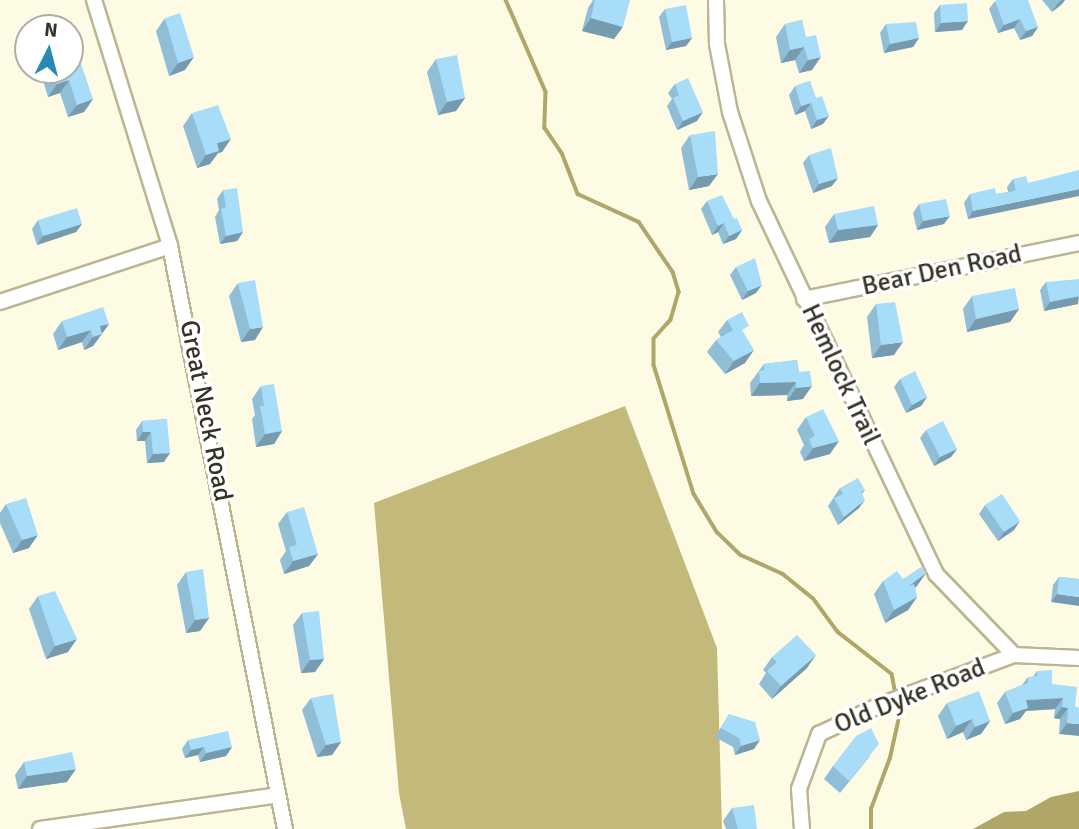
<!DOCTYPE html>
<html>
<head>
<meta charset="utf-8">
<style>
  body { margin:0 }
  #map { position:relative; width:1079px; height:829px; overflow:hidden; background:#fefbe5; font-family:Signika,sans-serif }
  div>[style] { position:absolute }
  .forest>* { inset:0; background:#c3b97a }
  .water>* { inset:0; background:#b0a668 }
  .stream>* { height:3.5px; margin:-1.75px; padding:0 1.75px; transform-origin:1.75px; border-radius:1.75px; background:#b0a668 }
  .roads { filter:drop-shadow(2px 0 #bbb692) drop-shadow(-2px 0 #bbb692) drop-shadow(0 2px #bbb692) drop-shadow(0 -2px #bbb692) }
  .street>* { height:14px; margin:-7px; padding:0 7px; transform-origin:7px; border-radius:7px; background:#fff }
  .wall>* { inset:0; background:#90bed6 }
  .shaded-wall>* { inset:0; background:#769bae }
  .building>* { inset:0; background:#a8ddf9 }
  span { translate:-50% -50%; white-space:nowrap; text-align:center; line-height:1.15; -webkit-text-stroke:7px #fff; paint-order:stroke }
  .street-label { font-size:26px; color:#353325 }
  .north { position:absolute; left:14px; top:14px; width:70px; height:70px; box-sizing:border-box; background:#fff; border:2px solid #aeada8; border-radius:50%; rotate:6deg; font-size:19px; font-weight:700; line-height:28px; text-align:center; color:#353325 }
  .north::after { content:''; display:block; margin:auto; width:24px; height:32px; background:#288ab4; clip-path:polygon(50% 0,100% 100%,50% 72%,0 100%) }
</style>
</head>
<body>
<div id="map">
  <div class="forest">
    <div style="clip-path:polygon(625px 406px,717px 648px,722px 829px,406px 829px,399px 793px,374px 503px)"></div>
  </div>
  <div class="water">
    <div style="clip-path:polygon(1079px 791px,1079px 829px,973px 829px,1004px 812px,1026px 811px,1051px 797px)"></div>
  </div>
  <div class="stream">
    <div style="left:506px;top:0;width:100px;rotate:66.5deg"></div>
    <div style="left:546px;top:92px;width:36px;rotate:92deg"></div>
    <div style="left:545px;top:128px;width:30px;rotate:56deg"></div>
    <div style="left:562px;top:153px;width:44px;rotate:68.7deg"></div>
    <div style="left:578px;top:194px;width:67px;rotate:24.7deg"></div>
    <div style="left:639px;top:222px;width:60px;rotate:55.8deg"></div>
    <div style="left:673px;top:272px;width:21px;rotate:73deg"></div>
    <div style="left:679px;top:292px;width:29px;rotate:106deg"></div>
    <div style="left:671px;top:320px;width:25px;rotate:132deg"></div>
    <div style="left:654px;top:339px;width:26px;rotate:90deg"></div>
    <div style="left:654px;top:365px;width:135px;rotate:72.8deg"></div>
    <div style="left:694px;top:494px;width:44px;rotate:58.8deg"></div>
    <div style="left:717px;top:532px;width:33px;rotate:44deg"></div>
    <div style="left:741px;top:555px;width:46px;rotate:24.3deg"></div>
    <div style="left:783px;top:574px;width:38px;rotate:39deg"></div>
    <div style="left:813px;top:598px;width:42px;rotate:53.7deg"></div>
    <div style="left:838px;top:632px;width:68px;rotate:37.9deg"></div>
    <div style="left:892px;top:674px;width:20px;rotate:79deg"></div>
    <div style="left:871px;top:829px;width:20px;rotate:-90deg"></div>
    <div style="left:871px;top:809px;width:54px;rotate:-69.6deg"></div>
    <div style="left:890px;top:758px;width:46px;rotate:-77.5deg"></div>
    <div style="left:900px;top:713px;width:11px;rotate:-105deg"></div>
  </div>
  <div class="roads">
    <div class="street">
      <div style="left:94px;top:0;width:257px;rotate:72.8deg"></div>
      <div style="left:170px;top:246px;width:594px;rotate:78.84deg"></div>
      <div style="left:716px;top:0;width:44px;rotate:88.7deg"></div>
      <div style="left:717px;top:44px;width:69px;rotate:79.2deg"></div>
      <div style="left:730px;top:112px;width:94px;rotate:72deg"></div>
      <div style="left:759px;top:201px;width:413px;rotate:64.6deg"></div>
      <div style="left:936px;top:574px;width:112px;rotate:46.1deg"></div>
      <div style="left:1014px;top:655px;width:65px;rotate:2.6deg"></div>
      <div style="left:804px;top:299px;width:281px;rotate:-11.5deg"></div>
      <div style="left:0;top:302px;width:179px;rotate:-18.2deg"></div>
      <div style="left:40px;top:829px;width:240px;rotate:-8.1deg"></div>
      <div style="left:802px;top:829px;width:40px;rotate:-94.3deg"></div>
      <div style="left:799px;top:789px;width:59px;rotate:-70deg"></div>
      <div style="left:819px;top:734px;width:68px;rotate:-25.4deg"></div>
      <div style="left:880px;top:705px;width:143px;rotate:-20.5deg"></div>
    </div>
  </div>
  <div class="wall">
    <div style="clip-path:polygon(593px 0,630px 0,614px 39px,582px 31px,588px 8px)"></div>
    <div style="clip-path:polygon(1042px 0,1065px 0,1062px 4px,1052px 12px)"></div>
    <div style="clip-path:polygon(995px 1px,1038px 27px,1032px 36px,1020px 40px,1014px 28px,998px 33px,989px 9px)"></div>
    <div style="clip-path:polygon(940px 5px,962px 30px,935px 32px,934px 13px)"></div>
    <div style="clip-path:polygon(665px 9px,692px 38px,686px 46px,666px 50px,659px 17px)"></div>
    <div style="clip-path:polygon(165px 18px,185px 70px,169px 76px,156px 31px)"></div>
    <div style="clip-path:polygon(802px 20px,812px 70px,799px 73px,795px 60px,781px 63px,776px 37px,785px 24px)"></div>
    <div style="clip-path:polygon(886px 24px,919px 38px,913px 47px,884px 53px,880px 33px)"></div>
    <div style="clip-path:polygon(436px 59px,465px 98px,456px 111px,438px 115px,427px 72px)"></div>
    <div style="clip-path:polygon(47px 70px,70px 70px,93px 99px,84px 112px,68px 117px,60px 93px,48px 97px,42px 77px)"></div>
    <div style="clip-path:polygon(810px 81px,823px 124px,811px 129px,805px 111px,795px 115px,789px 95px,795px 86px)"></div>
    <div style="clip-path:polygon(675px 84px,697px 121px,677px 130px,667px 106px,672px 99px,668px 93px)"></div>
    <div style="clip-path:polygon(192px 113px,222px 152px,218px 153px,210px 164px,197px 168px,183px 126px)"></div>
    <div style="clip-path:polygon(690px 135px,709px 186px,689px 190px,681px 148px)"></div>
    <div style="clip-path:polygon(809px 155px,832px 186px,813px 193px,803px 163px)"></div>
    <div style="clip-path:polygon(1013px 179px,1028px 183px,968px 219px,964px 203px,970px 194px,996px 194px,1008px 192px,1007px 187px)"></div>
    <div style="clip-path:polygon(223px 190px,243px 232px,237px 241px,220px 244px,215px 217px,219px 210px,217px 199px)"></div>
    <div style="clip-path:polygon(707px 201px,734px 219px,742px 230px,736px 239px,723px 244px,718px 232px,712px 235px,701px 209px)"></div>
    <div style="clip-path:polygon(919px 204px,944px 224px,917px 230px,913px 213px)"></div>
    <div style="clip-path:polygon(834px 214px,878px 225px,870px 237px,829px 243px,825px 227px)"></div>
    <div style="clip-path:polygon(38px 220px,82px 224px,76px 232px,37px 245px,32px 229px)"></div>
    <div style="clip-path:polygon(736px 267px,756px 293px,742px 300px,730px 275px)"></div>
    <div style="clip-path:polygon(1046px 282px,1078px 304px,1044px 311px,1040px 290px)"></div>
    <div style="clip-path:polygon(238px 283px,255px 340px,241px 342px,229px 296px)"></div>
    <div style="clip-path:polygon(972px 296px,1019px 309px,1010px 322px,967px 332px,963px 309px)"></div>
    <div style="clip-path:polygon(876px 304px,894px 355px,872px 358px,867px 317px)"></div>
    <div style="clip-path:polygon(727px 320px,744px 333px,745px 363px,725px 374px,707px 352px,716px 340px,721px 337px,718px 332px)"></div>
    <div style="clip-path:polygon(62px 321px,109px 324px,93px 346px,84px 350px,82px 342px,58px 350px,53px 334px)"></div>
    <div style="clip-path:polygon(797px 360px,803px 399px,787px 401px,787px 395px,751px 396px,750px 383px,764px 364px)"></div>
    <div style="clip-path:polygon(900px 379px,927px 397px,921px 406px,906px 413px,894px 387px)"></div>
    <div style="clip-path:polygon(261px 386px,282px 431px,274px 444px,256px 447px,252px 419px,255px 415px,252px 399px)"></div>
    <div style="clip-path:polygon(806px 417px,830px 454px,804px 461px,800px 452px,804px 445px,797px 430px)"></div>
    <div style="clip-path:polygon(167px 419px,164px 462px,147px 463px,145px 441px,137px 441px,136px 430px,142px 421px)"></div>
    <div style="clip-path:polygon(926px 430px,957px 449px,951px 457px,934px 466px,920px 438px)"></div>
    <div style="clip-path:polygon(840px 488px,865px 490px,862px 494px,859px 508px,838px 525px,828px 506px)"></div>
    <div style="clip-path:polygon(6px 504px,29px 548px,13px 553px,0 523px,0 513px)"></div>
    <div style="clip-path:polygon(985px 505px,1014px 530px,998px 541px,979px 514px)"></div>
    <div style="clip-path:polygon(287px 512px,318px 554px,309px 566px,284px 574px,280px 560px,286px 551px,278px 524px)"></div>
    <div style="clip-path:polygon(186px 572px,209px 618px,200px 631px,186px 633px,177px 585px)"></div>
    <div style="clip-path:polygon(926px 573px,915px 588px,917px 597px,908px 610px,885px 623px,874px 594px,883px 581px,903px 579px)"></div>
    <div style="clip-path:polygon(1059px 577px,1079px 579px,1051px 602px,1053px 585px)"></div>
    <div style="clip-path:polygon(38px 596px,68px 652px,46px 659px,29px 609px)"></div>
    <div style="clip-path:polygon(302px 613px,324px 659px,315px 672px,301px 673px,293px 625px)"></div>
    <div style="clip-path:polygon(772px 657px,807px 668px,772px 699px,759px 684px,766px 673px,763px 670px)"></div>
    <div style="clip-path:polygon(1037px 671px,1052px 684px,1075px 707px,1079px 708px,1059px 734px,1060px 719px,1054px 718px,1055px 709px,1026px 711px,1020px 719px,1005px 724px,997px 703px,1005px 692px,1022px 685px,1028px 677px,1033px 677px)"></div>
    <div style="clip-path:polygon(311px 698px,341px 742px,332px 755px,317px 757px,302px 710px)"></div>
    <div style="clip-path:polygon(947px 703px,990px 721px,981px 734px,966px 740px,963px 732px,947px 739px,938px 716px)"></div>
    <div style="clip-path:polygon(729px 714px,754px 749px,735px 755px,733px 747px,715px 737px)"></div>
    <div style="clip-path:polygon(188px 740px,232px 747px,226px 756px,200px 762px,198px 755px,185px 758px,182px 749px)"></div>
    <div style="clip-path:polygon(870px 756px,840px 793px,824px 779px,833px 766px)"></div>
    <div style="clip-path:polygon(24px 762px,67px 782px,18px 789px,15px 775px)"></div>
    <div style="clip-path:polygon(732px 808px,757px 829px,726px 829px,723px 821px)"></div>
  </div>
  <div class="shaded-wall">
    <div style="clip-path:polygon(1062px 0,1065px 0,1062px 4px,1052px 12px,1058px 3px)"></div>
    <div style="clip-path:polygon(591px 18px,623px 27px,614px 39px,582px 31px)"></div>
    <div style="clip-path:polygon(1020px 19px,1014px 28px,998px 33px,1004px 25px)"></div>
    <div style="clip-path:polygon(968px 21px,962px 30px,935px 32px,941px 23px)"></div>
    <div style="clip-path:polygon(1038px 27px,1032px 36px,1020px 40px,1026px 31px)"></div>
    <div style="clip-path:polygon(692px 38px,686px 46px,666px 50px,672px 42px)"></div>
    <div style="clip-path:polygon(919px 38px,913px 47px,884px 53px,890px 44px)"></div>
    <div style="clip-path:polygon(804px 47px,795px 60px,781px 63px,790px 50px)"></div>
    <div style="clip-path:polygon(194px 57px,185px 70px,169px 76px,178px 63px)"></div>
    <div style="clip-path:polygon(821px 57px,812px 70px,799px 73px,808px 60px)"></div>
    <div style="clip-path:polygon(69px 80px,60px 93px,48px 97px,57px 84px)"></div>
    <div style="clip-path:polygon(465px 98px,456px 111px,438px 115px,447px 102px)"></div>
    <div style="clip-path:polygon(93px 99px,84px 112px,68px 117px,77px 105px)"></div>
    <div style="clip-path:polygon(811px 103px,805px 111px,795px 115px,801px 106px)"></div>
    <div style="clip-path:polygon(703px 112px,697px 121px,677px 130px,683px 121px)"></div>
    <div style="clip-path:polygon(829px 116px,823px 124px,811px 129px,817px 120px)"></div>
    <div style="clip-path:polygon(231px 139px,222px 152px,218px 153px,210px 164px,197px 168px,206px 155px,217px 143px)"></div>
    <div style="clip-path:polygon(718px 174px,709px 186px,689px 190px,698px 177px)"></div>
    <div style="clip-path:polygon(838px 178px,832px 186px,813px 193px,819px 184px)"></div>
    <div style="clip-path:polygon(1079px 189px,1079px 196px,968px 219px,973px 211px)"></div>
    <div style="clip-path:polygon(950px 216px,944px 224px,917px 230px,923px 221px)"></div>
    <div style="clip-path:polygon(724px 223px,718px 232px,712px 235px,718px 226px)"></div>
    <div style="clip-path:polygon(82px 224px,76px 232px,37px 245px,43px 236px)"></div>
    <div style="clip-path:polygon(878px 225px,870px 237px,829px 243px,838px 230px)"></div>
    <div style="clip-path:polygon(742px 230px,736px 239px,723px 244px,729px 236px)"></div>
    <div style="clip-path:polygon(243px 232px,237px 241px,220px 244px,226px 236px)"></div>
    <div style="clip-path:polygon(762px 285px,756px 293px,742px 300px,748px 291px)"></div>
    <div style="clip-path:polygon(1079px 296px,1078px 304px,1044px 311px,1050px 302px)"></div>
    <div style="clip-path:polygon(1019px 309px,1010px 322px,967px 332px,976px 319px)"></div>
    <div style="clip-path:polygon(109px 324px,93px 346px,84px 350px,100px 326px)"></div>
    <div style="clip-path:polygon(263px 327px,255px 340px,241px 342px,250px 329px)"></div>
    <div style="clip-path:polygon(91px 330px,82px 342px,58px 350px,67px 337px)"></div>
    <div style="clip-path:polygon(903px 342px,894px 355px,872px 358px,881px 345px)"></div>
    <div style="clip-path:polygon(754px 350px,745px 363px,725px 374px,734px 361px)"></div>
    <div style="clip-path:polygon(796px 382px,787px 395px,751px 396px,760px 383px)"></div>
    <div style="clip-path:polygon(812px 386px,803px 399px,787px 401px,796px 388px)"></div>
    <div style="clip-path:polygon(927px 397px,921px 406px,906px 413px,912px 405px)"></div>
    <div style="clip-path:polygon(282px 431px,274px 444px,256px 447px,265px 434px)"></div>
    <div style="clip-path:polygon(143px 432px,151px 432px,145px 441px,137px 441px)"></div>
    <div style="clip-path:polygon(839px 441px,830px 454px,804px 461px,813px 448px)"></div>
    <div style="clip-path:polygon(957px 449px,951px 457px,934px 466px,940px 457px)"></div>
    <div style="clip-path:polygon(170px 453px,164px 462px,147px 463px,153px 454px)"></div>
    <div style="clip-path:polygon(865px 500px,859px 508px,838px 525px,844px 517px)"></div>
    <div style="clip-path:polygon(1020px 521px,1014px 530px,998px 541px,1004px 532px)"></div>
    <div style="clip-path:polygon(38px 535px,29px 548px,13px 553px,22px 540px)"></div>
    <div style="clip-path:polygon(318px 554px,309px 566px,284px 574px,293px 561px)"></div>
    <div style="clip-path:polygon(926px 573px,917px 586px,900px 599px,909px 586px)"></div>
    <div style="clip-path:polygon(1057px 594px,1079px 597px,1079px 606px,1051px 602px)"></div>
    <div style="clip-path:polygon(917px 597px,908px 610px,885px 623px,894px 610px)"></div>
    <div style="clip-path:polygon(209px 618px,200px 631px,186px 633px,195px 620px)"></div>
    <div style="clip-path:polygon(77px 639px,68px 652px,46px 659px,55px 646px)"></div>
    <div style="clip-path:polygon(816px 655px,807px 668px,772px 699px,781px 686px)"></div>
    <div style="clip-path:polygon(324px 659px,315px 672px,301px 673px,310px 660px)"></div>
    <div style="clip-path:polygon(1063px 698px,1055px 709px,1026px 711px,1020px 719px,1005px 724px,1013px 713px,1026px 700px)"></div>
    <div style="clip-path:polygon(1062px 707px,1068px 708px,1060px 719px,1054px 718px)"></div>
    <div style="clip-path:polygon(972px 719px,963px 732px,947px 739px,956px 726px)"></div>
    <div style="clip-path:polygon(990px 721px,981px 734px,966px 740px,975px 727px)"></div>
    <div style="clip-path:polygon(1067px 723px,1079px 724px,1079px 736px,1059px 734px)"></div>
    <div style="clip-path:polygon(760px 740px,754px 749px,735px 755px,741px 746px)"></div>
    <div style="clip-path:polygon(341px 742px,332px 755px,317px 757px,326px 745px)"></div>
    <div style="clip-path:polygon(204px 747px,198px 755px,185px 758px,191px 750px)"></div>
    <div style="clip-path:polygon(232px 747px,226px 756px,200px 762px,206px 753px)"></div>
    <div style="clip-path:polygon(76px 769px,67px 782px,18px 789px,27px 776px)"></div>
  </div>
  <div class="building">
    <div style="clip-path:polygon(595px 0,630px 0,623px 27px,591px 18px)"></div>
    <div style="clip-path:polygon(997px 0,1028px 0,1038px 27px,1026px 31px,1020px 19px,1004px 25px,995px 1px)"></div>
    <div style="clip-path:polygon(967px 3px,968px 21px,941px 23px,940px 5px)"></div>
    <div style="clip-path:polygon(686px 5px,692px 38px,672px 42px,665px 9px)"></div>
    <div style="clip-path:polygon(180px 13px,194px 57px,178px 63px,165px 18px)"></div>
    <div style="clip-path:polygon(802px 20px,806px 37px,816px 35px,821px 57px,808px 60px,804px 47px,790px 50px,785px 24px)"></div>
    <div style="clip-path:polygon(916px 22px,919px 38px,890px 44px,886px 24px)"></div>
    <div style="clip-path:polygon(78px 55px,93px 99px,77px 105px,69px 80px,57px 84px,53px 70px,70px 70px,70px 58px)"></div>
    <div style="clip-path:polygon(457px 55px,465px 98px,447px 102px,436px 59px)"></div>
    <div style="clip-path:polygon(688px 78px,703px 112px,683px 121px,673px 98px,679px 95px,675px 84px)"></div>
    <div style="clip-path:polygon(810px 81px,816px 98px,822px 96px,829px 116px,817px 120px,811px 103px,801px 106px,795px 86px)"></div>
    <div style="clip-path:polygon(218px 105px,231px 139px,217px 143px,219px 151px,206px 155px,192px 113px)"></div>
    <div style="clip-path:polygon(715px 131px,718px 174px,698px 177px,690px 135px)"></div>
    <div style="clip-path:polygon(831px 148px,838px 178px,819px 184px,809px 155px)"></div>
    <div style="clip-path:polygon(1079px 170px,1079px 189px,973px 211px,970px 194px,995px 188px,996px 194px,1016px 191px,1013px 179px,1026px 176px,1028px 183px)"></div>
    <div style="clip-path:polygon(237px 188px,243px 232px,226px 236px,221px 209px,226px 207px,223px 190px)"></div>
    <div style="clip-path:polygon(722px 195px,734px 219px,737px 218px,742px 230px,729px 236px,724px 223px,718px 226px,707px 201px)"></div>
    <div style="clip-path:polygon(946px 199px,950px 216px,923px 221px,919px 204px)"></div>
    <div style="clip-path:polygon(874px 206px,878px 225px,838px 230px,834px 214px)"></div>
    <div style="clip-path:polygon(77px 208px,82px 224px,43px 236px,38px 220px)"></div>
    <div style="clip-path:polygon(755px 258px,762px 285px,748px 291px,736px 267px)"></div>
    <div style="clip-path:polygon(1079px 279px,1079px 296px,1050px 302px,1046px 282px)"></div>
    <div style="clip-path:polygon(255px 280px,263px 327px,250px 329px,238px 283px)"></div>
    <div style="clip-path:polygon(1015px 288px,1019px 309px,976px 319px,972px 296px)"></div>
    <div style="clip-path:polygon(895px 302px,903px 342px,881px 345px,876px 304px)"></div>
    <div style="clip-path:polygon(103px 307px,109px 324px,100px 326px,102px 334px,93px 337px,91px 330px,67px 337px,62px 321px)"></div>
    <div style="clip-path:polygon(742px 312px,749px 326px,742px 330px,754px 350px,734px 361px,716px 340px,733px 330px,727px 320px)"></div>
    <div style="clip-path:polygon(797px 360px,798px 372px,810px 371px,812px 386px,796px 388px,796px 382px,760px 383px,759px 371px,764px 370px,764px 364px)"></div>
    <div style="clip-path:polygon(915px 371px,927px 397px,912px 405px,900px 379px)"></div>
    <div style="clip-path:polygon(274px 384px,282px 431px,265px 434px,260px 406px,264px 406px,261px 386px)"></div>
    <div style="clip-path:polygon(823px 409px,839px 441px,813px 448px,809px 439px,815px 436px,806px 417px)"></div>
    <div style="clip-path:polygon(167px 419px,170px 453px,153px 454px,151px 432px,143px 432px,142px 421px)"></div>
    <div style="clip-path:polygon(943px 421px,957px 449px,940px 457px,926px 430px)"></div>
    <div style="clip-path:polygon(858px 478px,865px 490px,861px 492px,865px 500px,844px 517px,834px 498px,843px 494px,840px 488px)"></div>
    <div style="clip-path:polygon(1002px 494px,1020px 521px,1004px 532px,985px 505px)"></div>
    <div style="clip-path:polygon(26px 498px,38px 535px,22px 540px,6px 504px)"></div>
    <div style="clip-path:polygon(304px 507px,318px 554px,293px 561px,289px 547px,297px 545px,287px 512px)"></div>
    <div style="clip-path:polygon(921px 567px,926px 573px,909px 586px,914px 584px,917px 597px,894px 610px,883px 581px,897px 571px,903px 579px)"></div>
    <div style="clip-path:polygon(203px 569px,209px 618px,195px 620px,186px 572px)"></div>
    <div style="clip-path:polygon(1059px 577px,1079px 579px,1079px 597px,1057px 594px)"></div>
    <div style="clip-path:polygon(55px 591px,77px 639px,55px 646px,38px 596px)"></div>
    <div style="clip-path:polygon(319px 611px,324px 659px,310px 660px,302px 613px)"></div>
    <div style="clip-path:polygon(797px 635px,816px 655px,781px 686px,767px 671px,777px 662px,772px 657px)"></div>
    <div style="clip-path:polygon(1052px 670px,1052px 684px,1077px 687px,1075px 707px,1079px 708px,1079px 724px,1067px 723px,1068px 708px,1062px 707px,1063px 698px,1026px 700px,1028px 708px,1013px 713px,1005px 692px,1028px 683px,1028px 677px,1037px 676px,1037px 671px)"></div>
    <div style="clip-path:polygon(979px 691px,990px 721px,975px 727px,972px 719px,956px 726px,947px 703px)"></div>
    <div style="clip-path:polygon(333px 694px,341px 742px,326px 745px,311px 698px)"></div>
    <div style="clip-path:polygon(729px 714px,755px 722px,760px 740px,741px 746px,739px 738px,721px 728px)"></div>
    <div style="clip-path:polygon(871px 728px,879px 744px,849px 781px,833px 766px,856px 736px)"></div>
    <div style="clip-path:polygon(228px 731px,232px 747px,206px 753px,204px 747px,191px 750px,188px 740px)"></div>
    <div style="clip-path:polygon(72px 752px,76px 769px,27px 776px,24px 762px)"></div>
    <div style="clip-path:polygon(754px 805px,757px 829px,738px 829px,732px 808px)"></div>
  </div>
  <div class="street-label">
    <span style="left:942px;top:271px;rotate:-12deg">Bear Den Road</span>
    <span style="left:840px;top:375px;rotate:65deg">Hemlock Trail</span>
    <span style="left:205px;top:411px;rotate:79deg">Great Neck Road</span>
    <span style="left:910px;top:697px;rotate:-22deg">Old Dyke Road</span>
  </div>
  <div class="north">N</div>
</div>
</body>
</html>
